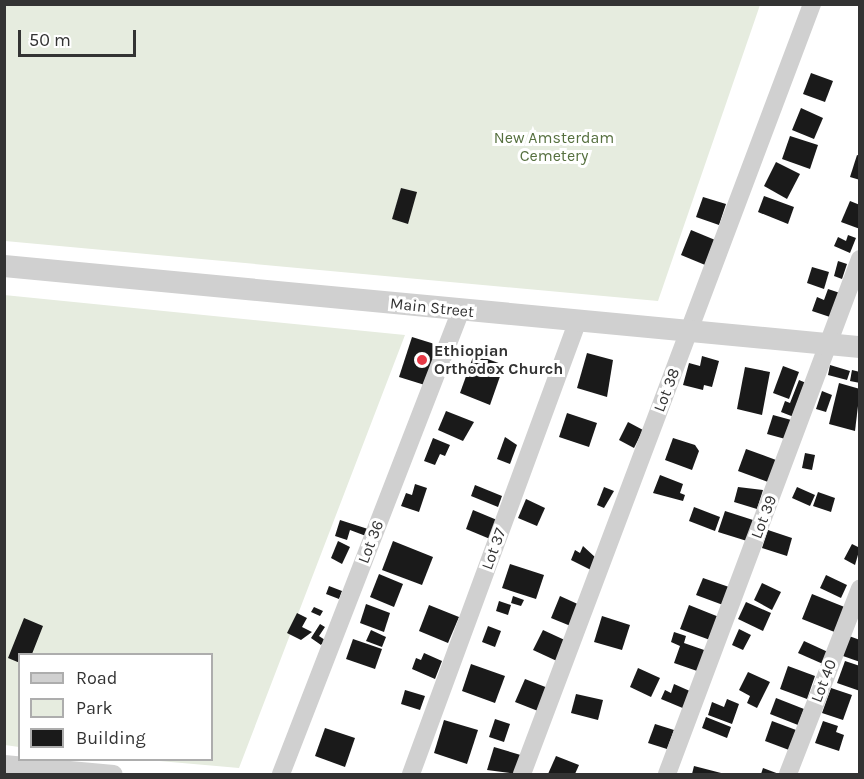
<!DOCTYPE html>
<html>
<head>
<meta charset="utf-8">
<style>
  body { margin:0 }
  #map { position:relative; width:864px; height:779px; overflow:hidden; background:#fff; font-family:Karla,sans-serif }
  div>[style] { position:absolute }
  .green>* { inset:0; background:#e6ecdf }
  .building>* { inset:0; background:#1a1a1a }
  .minor>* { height:18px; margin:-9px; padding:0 9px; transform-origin:9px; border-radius:9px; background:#d0d0d0 }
  .tertiary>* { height:22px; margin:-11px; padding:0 11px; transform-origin:11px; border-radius:11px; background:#d0d0d0 }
  .dots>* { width:16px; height:16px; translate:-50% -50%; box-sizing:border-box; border:3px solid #fff; border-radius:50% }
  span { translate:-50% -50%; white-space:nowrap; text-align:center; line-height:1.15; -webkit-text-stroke:6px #fff; paint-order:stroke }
  .park-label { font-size:16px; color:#56703f }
  .street-label { font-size:16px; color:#333 }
  .poi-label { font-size:16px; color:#333; font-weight:700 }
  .left { translate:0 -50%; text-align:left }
  .frame { position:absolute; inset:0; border:6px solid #333; pointer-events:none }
  .legend { position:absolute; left:18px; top:653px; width:195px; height:108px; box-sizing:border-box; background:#fff; border:2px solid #adadad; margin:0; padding:8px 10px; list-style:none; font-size:18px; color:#333 }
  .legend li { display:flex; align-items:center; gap:12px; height:30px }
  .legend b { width:30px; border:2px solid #adadad }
  .scale { position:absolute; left:18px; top:30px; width:118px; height:27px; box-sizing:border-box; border:3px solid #333; border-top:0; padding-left:8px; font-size:18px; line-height:21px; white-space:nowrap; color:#333; -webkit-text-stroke:4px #fff; paint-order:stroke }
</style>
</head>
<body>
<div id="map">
  <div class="green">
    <div style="clip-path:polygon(4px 5px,760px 5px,658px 301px,5px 241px)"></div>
    <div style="clip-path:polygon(4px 295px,405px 335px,239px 768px,148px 760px,212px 760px,212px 654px,20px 654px,19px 747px,5px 745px)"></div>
  </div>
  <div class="building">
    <div style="clip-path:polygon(811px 73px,833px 81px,825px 102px,803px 94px)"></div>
    <div style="clip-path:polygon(801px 108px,823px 118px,814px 139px,792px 130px)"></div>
    <div style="clip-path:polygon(790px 136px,818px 145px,810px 169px,782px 159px)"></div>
    <div style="clip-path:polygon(857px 155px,860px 156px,860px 180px,850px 177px)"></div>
    <div style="clip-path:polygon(776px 162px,800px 174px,787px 199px,764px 186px)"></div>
    <div style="clip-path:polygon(401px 188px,417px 192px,408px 224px,392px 219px)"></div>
    <div style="clip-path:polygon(764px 196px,794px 207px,788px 224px,758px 212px)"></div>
    <div style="clip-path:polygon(703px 197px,726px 204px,719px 225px,696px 217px)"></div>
    <div style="clip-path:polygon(850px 201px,860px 205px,860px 229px,841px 222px)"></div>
    <div style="clip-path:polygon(691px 230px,720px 242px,710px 267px,681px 255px)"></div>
    <div style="clip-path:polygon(848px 235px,856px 238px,850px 253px,834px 246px,838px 237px,846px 241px)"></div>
    <div style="clip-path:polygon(838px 261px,847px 264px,842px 279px,834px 276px)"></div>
    <div style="clip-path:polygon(812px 267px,829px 272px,824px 289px,807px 283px)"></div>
    <div style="clip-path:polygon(828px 289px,843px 294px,833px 318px,812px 311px,817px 297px,824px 300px)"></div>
    <div style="clip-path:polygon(412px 337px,441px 346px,428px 386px,399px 377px)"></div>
    <div style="clip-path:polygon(587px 353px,613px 360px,607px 397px,577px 388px)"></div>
    <div style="clip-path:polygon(474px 354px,504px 365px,490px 405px,460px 393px)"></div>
    <div style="clip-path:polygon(702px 356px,719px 361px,712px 387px,704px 385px,703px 390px,683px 385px,689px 363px,700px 366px)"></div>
    <div style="clip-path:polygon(830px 365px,850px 371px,847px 380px,828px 375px)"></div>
    <div style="clip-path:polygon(783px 366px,799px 372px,789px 399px,773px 393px)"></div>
    <div style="clip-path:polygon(745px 367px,770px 372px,762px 415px,737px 409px)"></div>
    <div style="clip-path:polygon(852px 370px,860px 372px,860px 383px,850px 381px)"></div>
    <div style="clip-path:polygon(799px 380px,811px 385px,799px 419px,781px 412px,785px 401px,790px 403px)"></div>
    <div style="clip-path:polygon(839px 383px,860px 389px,855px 431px,829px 424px)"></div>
    <div style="clip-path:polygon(822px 391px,832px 395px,826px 412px,816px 409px)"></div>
    <div style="clip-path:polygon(446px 411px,474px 422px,463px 441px,438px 430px)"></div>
    <div style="clip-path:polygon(567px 413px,597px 423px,589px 447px,559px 437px)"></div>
    <div style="clip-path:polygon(773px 415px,795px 421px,789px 440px,767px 434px)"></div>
    <div style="clip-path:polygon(628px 422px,643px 430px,634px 448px,619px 440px)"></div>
    <div style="clip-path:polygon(505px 437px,517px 445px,510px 464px,497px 459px)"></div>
    <div style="clip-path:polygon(433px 438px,450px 445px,445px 456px,440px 454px,435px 465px,424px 461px)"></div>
    <div style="clip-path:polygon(673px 438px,695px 445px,699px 451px,692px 470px,665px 460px)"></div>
    <div style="clip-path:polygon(746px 449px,776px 460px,768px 482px,738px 471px)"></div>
    <div style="clip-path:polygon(805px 453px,815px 455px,812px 470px,802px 468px)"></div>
    <div style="clip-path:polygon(660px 475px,683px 484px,680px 493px,685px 495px,683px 501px,653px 493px)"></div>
    <div style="clip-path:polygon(415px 484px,427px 488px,419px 512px,401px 506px,406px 493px,412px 495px)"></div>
    <div style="clip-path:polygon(475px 485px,502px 496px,498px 507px,471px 496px)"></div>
    <div style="clip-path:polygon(604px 487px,614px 491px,604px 508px,597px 505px)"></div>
    <div style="clip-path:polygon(738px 487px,763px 490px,757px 509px,734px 502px)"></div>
    <div style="clip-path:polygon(797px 487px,815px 495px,810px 506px,792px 498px)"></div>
    <div style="clip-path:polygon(818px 492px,835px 498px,831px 512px,813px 506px)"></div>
    <div style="clip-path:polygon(526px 499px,545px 508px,537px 526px,518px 518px)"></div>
    <div style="clip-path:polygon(694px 507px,720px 517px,715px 531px,689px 521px)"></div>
    <div style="clip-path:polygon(473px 510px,497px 520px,490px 539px,466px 529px)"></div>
    <div style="clip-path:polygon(725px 511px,753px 520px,747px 541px,718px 532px)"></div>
    <div style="clip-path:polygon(340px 520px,368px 529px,366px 536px,350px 530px,347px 540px,335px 536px)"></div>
    <div style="clip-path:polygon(768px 530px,792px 538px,787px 556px,762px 548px)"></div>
    <div style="clip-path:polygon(338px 541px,350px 547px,342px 564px,331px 558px)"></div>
    <div style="clip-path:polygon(393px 541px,433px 557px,422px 585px,382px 570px)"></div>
    <div style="clip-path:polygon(852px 544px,860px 548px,855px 565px,844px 559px)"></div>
    <div style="clip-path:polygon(583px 546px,596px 558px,591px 570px,571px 560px,575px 550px,580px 553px)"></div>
    <div style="clip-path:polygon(510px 564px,544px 575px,536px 599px,502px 588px)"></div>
    <div style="clip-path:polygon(379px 574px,403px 584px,394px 607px,370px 597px)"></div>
    <div style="clip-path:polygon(826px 575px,847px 585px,841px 598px,820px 588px)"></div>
    <div style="clip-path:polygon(703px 578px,729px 587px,723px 605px,696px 595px)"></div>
    <div style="clip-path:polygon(762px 583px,781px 592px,772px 610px,754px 600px)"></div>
    <div style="clip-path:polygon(329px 586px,342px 591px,339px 599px,326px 594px)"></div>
    <div style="clip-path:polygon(812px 594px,847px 608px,837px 633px,802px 619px)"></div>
    <div style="clip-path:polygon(513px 596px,524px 600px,521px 606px,511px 603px)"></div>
    <div style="clip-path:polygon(560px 596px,582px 606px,573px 627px,551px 618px)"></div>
    <div style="clip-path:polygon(499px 601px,511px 605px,508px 615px,496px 611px)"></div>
    <div style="clip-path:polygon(746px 602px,771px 613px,763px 631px,738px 619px)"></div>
    <div style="clip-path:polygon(366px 604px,390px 613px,384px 632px,360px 623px)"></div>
    <div style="clip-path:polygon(429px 605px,459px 617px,448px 643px,419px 631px)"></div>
    <div style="clip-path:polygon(689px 605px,719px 617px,710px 640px,680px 629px)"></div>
    <div style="clip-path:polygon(314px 607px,323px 611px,320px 616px,311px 612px)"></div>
    <div style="clip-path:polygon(297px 613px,307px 618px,302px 627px,312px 632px,301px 640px,287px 633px)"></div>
    <div style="clip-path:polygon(602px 616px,630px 625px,622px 650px,594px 642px)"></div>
    <div style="clip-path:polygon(24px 618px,43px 626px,32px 654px,20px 654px,20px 663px,8px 658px)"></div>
    <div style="clip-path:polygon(320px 624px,325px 627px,319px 636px,325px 640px,321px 645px,311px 638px)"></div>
    <div style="clip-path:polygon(488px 626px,501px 631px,495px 647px,482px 642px)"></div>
    <div style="clip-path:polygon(739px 629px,751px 635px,743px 650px,732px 645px)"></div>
    <div style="clip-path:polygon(371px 630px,386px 637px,382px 647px,366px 641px)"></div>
    <div style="clip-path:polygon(543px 630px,569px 642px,559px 662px,533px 650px)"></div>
    <div style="clip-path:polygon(674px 632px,686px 636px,684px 643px,707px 651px,700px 672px,674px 663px,680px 646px,671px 642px)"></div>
    <div style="clip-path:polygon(849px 636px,860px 640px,860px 662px,843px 656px)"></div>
    <div style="clip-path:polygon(353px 639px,382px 649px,375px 669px,346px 659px)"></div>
    <div style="clip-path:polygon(804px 641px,828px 652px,823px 664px,798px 653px)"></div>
    <div style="clip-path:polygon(424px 653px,442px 661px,435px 679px,412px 669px,416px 658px,421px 660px)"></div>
    <div style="clip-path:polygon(845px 661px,860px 666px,860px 691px,837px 683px)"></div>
    <div style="clip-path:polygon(471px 664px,505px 676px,495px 703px,462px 691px)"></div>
    <div style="clip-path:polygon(788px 666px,815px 676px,807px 699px,780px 689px)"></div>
    <div style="clip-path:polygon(638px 668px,660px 678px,651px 697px,630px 687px)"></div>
    <div style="clip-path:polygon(748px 672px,770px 682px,757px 708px,747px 703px,750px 696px,739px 690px)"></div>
    <div style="clip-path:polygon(525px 679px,548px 688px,538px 711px,515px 702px)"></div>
    <div style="clip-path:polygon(674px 684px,692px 692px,685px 709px,661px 699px,665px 690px,671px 693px)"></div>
    <div style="clip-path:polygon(831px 688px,852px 695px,843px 720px,822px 713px)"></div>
    <div style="clip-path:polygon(405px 690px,425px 696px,420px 710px,401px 704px)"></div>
    <div style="clip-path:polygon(576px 694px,603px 700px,598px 720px,571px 713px)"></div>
    <div style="clip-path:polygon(776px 698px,804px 709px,798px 725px,770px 714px)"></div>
    <div style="clip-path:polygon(727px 699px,739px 704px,732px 724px,708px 715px,712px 702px,724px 707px)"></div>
    <div style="clip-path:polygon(706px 717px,731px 727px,727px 738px,702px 728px)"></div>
    <div style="clip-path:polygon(495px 719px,510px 724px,504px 742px,489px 737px)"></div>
    <div style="clip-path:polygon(444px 720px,478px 730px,467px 764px,434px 753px)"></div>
    <div style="clip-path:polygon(772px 721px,796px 730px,789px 750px,765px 741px)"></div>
    <div style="clip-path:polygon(823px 721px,838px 726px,836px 732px,844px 735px,839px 751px,815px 743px)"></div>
    <div style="clip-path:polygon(655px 724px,674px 730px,667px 749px,648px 743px)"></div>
    <div style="clip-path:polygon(325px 728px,355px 738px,345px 767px,315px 756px)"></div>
    <div style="clip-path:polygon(494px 747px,524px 756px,518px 774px,487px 770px)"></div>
    <div style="clip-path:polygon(556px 756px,579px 765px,575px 774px,548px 774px)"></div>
    <div style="clip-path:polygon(694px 766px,725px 774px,692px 774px)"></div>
    <div style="clip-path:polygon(763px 768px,779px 774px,761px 774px)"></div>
  </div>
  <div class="minor">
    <div style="left:4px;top:764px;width:110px;rotate:5.2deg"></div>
    <div style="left:281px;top:774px;width:498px;rotate:-68.8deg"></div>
    <div style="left:411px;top:774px;width:481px;rotate:-69.8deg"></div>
    <div style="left:522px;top:774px;width:823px;rotate:-69.36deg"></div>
    <div style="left:667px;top:774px;width:550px;rotate:-69.46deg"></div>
    <div style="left:788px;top:774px;width:199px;rotate:-68.8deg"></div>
  </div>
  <div class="tertiary">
    <div style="left:4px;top:266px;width:860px;rotate:5.41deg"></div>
  </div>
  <div class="dots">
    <div style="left:422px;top:360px;background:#e63946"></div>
  </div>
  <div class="park-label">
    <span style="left:554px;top:147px">New Amsterdam<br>Cemetery</span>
  </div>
  <div class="street-label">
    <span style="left:432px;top:308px;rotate:6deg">Main Street</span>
    <span style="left:667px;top:390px;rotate:-69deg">Lot 38</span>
    <span style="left:764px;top:517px;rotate:-69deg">Lot 39</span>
    <span style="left:371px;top:542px;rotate:-69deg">Lot 36</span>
    <span style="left:494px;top:549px;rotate:-70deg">Lot 37</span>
    <span style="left:824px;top:681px;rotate:-69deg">Lot 40</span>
  </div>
  <div class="poi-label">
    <span class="left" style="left:434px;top:360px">Ethiopian<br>Orthodox Church</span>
  </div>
  <div class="frame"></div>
  <ul class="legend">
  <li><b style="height:8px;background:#d0d0d0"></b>Road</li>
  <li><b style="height:16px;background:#e6ecdf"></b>Park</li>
  <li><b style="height:16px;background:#1a1a1a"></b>Building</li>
  </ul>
  <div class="scale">50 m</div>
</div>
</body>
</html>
